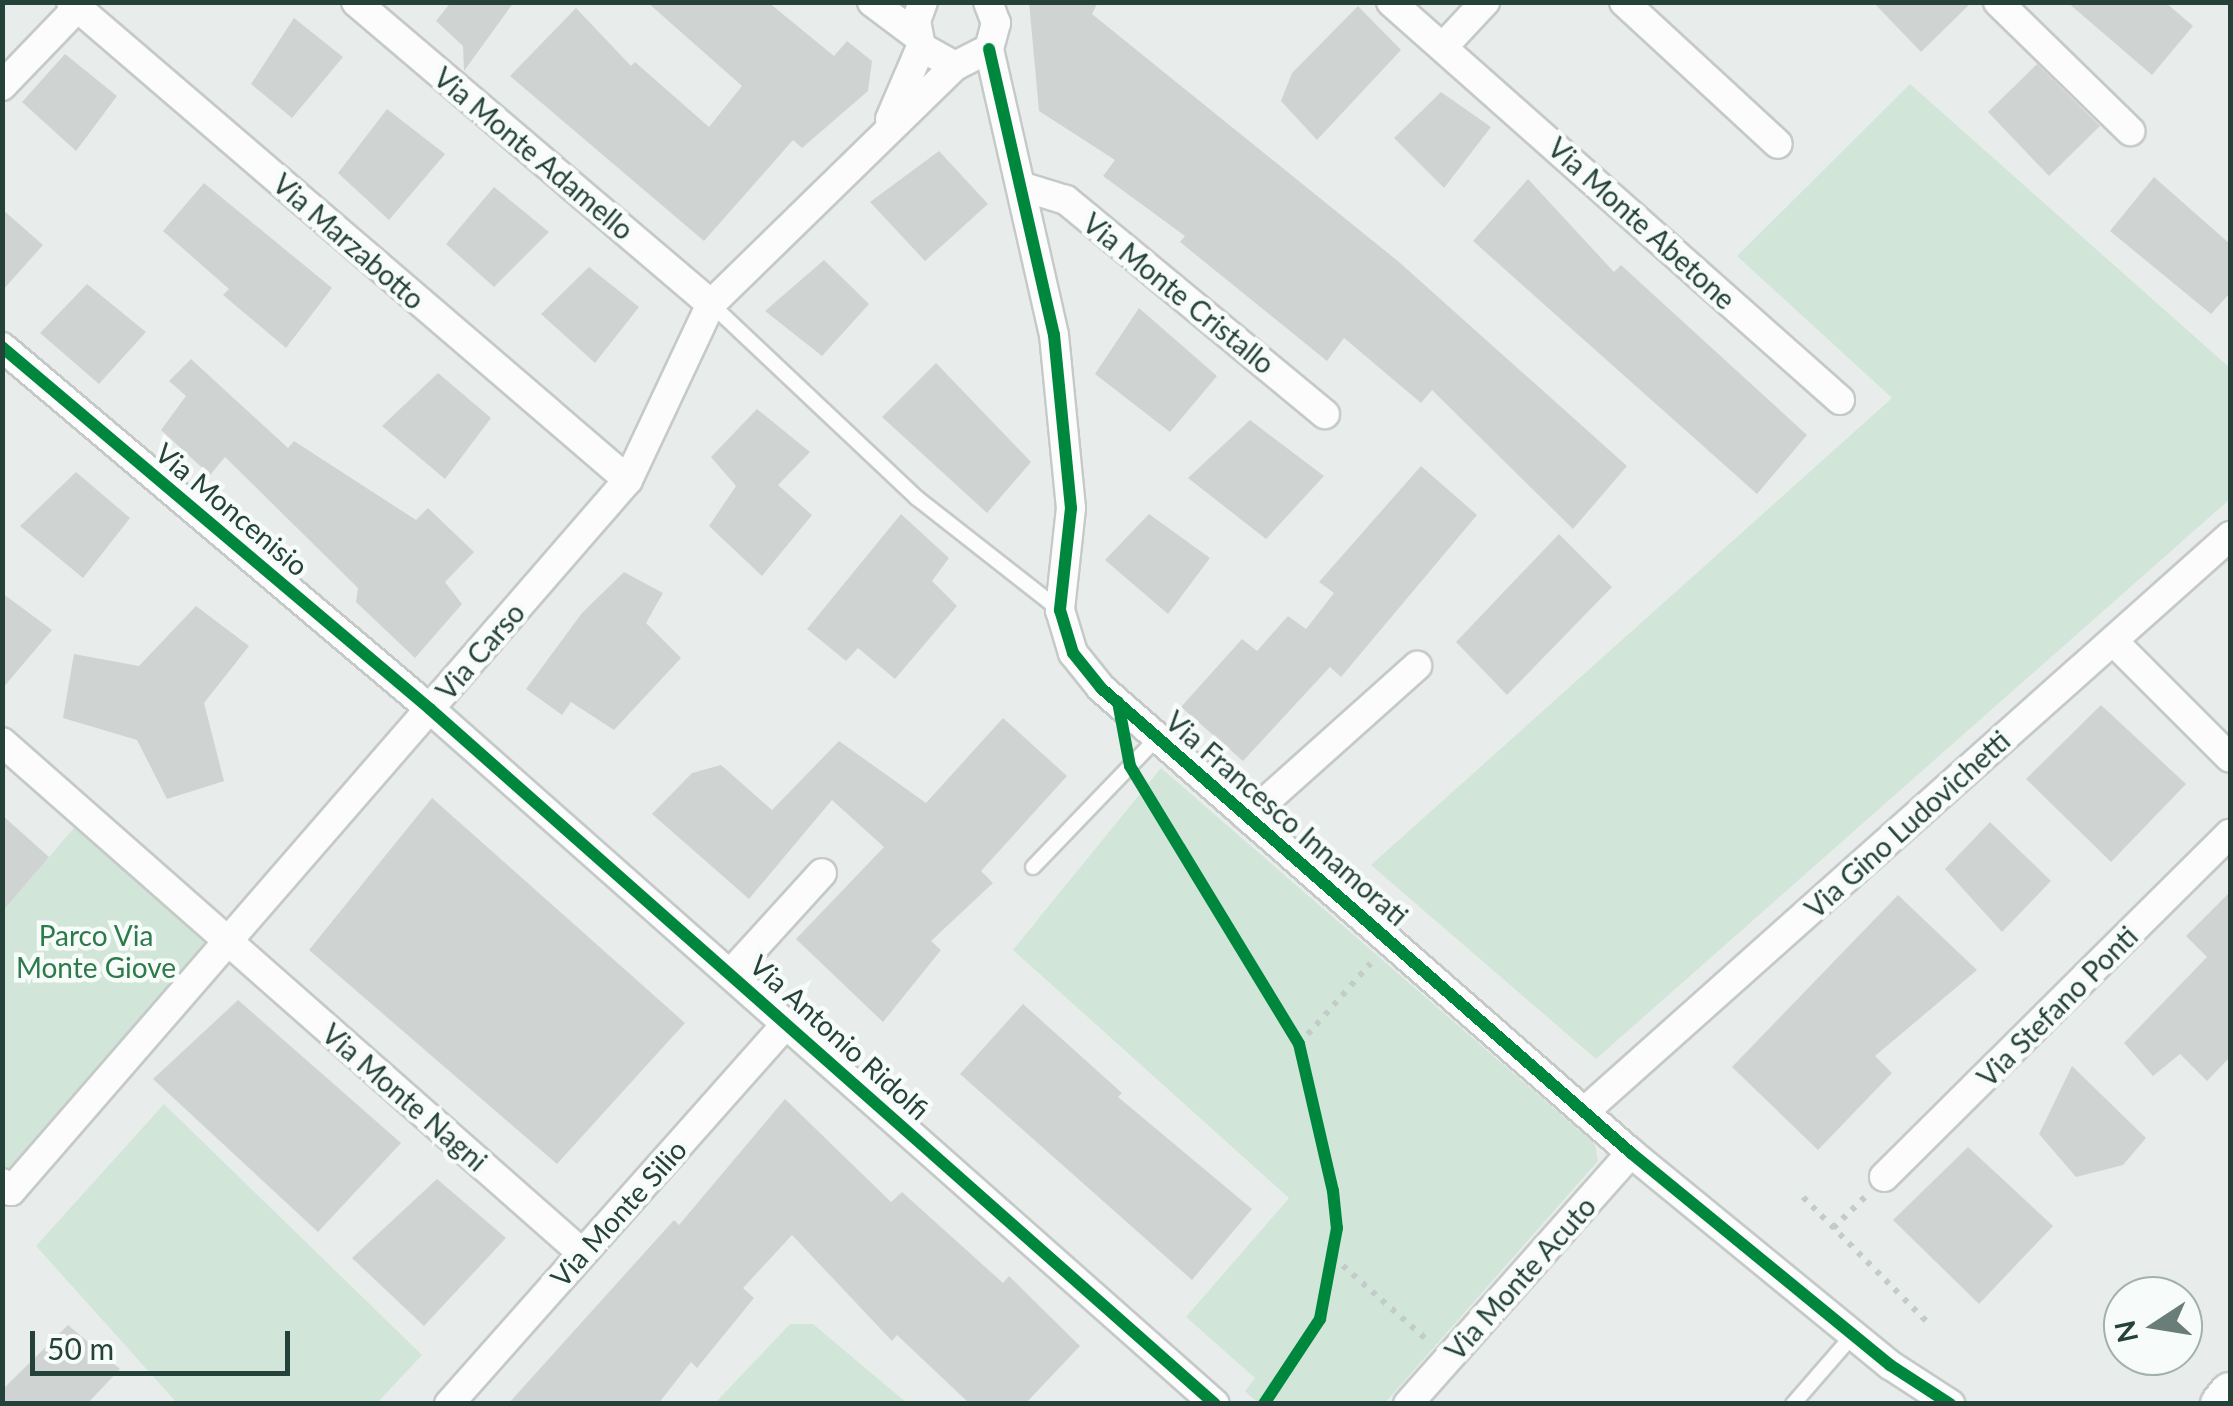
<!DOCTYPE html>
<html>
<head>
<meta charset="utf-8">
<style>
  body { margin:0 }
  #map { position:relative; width:2233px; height:1406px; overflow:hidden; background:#e8edeb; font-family:Lato,sans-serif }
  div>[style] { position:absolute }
  .green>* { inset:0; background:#d1e6d8 }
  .building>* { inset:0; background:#cfd4d2 }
  .path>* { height:6px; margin-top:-3px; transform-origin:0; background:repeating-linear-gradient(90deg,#c3ccca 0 5px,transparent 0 13px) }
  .roads { filter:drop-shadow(2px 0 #c5cac8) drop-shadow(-2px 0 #c5cac8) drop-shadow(0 2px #c5cac8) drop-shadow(0 -2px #c5cac8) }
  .lane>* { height:14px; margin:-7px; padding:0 7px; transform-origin:7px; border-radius:7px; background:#fcfcfc }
  .street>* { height:28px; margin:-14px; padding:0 14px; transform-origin:14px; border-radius:14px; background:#fcfcfc }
  .secondary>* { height:40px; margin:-20px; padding:0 20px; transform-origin:20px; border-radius:20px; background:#fcfcfc }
  .cycleway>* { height:12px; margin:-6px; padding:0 6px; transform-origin:6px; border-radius:6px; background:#00873e }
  span { translate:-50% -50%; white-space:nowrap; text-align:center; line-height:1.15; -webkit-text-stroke:9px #f7fbf9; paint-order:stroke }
  .street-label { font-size:28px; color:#24423a }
  .park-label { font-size:28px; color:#2d7a4b }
  .frame { position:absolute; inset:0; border:5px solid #24423a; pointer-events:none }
  .north { position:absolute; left:2103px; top:1276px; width:100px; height:100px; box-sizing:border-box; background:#f7fbf9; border:2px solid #a3b1ad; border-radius:50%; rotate:258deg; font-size:28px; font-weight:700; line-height:40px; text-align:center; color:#24423a }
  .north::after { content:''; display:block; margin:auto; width:35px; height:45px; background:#697e78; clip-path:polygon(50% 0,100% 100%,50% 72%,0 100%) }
  .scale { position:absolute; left:30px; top:1331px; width:260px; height:45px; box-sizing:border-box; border:5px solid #24423a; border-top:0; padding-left:12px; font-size:30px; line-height:35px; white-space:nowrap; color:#24423a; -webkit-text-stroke:8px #f7fbf9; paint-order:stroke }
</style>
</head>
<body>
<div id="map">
  <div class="green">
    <div style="clip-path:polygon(1910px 84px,2230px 368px,2230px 499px,1596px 1059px,1371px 865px,1892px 398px,1737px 256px)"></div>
    <div style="clip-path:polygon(1161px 768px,1595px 1144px,1598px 1161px,1385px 1403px,1258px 1403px,1245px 1391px,1255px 1378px,1186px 1317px,1289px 1198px,1013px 950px)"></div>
    <div style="clip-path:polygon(85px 815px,228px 941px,2px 1183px,2px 912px)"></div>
    <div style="clip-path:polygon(164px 1104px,422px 1355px,377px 1403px,177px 1403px,36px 1246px)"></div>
    <div style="clip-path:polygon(790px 1324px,813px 1324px,907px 1403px,715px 1403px)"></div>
  </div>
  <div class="building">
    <div style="clip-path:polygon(451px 2px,514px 2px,464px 71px,463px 46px,436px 21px)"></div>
    <div style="clip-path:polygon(647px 2px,768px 2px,834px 56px,847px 41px,872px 61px,868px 91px,802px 148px,793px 140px,704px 241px,510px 76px,576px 8px,631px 66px,635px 62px,709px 127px,742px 86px)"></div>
    <div style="clip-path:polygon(1029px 2px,1098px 2px,1092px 14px,1399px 262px,1627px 466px,1573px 529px,1432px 390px,1421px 403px,1344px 338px,1327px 361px,1180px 242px,1185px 236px,1103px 176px,1115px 160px,1039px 111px)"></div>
    <div style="clip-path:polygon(1873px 2px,1972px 2px,1921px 52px)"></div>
    <div style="clip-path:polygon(2067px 2px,2165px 2px,2193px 26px,2152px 75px)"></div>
    <div style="clip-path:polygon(1358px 6px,1401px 50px,1317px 140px,1281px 101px,1292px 73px)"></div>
    <div style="clip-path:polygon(294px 18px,343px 57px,292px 118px,251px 84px)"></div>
    <div style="clip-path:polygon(65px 54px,117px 96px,76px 151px,22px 102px)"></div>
    <div style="clip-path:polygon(2037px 64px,2100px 126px,2049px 176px,1988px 112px)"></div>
    <div style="clip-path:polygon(1441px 92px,1491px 127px,1444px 188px,1394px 138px)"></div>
    <div style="clip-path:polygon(387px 109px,445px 154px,389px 220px,338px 173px)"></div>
    <div style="clip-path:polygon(939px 151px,988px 204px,925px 261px,870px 202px)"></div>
    <div style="clip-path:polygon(2154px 177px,2230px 244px,2230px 293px,2211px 314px,2110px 231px)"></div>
    <div style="clip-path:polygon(1528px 179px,1614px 272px,1621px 265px,1807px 435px,1757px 494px,1473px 241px)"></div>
    <div style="clip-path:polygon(204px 183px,332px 288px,286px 348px,223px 295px,229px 289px,163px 231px)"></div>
    <div style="clip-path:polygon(494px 187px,549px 232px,494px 287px,446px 244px)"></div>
    <div style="clip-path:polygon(2px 209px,43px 245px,2px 291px)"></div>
    <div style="clip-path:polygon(824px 260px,869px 304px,822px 356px,765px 311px)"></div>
    <div style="clip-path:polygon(589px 267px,639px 307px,595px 363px,541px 314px)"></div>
    <div style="clip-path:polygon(87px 284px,146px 332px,99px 384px,40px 333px)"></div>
    <div style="clip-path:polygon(1139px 308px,1217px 376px,1170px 432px,1095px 374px)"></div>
    <div style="clip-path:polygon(191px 359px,288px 448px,294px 441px,416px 520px,428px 508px,474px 552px,445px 582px,462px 604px,415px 658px,356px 602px,358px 588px,225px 457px,210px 475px,161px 430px,186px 396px,169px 381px)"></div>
    <div style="clip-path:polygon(936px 363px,1031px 462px,987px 513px,882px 417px)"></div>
    <div style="clip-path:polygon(438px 373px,491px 418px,445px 479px,382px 426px)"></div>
    <div style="clip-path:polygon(757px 409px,810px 452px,778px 485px,812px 515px,762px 576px,709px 526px,736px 486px,711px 457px)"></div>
    <div style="clip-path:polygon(1250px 420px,1324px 476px,1266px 539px,1188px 478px)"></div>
    <div style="clip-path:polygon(1421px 466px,1477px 515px,1341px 677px,1330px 667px,1243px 761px,1181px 707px,1242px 639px,1257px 651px,1288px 616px,1306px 629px,1334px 593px,1319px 582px)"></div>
    <div style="clip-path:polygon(76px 472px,130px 518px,83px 578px,20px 526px)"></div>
    <div style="clip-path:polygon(901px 514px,949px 558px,932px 581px,957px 606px,895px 679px,858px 648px,846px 661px,807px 629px)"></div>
    <div style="clip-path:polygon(1149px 514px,1210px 558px,1168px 614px,1105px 560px)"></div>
    <div style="clip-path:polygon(1559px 534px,1612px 587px,1507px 695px,1456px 642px)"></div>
    <div style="clip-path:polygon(624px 572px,663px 593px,646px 623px,681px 658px,614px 730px,571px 702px,562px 715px,526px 689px,582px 613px)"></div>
    <div style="clip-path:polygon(2px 593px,52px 630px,2px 689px)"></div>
    <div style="clip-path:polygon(196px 606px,249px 646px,204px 703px,224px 781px,167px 799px,137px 740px,63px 718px,74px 654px,139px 666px)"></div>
    <div style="clip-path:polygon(2101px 705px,2186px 784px,2111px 862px,2026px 779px)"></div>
    <div style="clip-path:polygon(1003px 718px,1067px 776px,981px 871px,993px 883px,931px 941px,941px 950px,883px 1022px,796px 939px,884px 847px,832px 800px,749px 899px,652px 814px,692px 773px,721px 765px,772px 810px,839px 741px,926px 803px)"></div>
    <div style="clip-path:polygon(432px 798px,685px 1023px,557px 1164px,309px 950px)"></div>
    <div style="clip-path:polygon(2px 815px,49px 857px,2px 912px)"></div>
    <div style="clip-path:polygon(1990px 822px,2051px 881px,2002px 932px,1945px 869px)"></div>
    <div style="clip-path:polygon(2230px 892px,2230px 1057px,2207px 1081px,2180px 1054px,2153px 1076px,2124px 1043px,2207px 957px,2186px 936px)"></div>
    <div style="clip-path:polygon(1898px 895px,1977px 970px,1875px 1056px,1892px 1073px,1818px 1150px,1732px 1067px)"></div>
    <div style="clip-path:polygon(238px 1000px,401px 1143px,318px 1232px,153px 1079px)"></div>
    <div style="clip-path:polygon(1023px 1004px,1122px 1093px,1118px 1097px,1252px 1209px,1192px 1280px,960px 1074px)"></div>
    <div style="clip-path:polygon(2072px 1066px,2146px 1138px,2123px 1165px,2076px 1177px,2039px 1134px)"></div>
    <div style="clip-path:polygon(785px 1099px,891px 1202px,902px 1192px,1003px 1283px,1009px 1276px,1080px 1346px,1025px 1404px,970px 1404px,897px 1335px,892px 1341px,792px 1235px,743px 1288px,754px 1298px,697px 1368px,691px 1362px,658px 1404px,508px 1404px,674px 1220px,679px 1225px)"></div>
    <div style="clip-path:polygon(1968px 1147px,2053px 1226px,1979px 1304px,1893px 1220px)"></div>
    <div style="clip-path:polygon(437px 1179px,506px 1238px,424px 1326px,352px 1258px)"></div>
    <div style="clip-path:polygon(68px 1325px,120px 1369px,87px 1404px,2px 1404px,2px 1390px)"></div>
  </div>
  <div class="path">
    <div style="left:1299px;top:1044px;width:108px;rotate:-48.4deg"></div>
    <div style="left:1803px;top:1197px;width:177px;rotate:45.2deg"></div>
    <div style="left:1833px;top:1228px;width:46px;rotate:-44.1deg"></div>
    <div style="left:1333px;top:1257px;width:124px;rotate:41.4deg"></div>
  </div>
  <div class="roads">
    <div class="lane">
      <div style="left:711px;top:304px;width:283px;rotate:43.3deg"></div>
      <div style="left:917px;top:498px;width:182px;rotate:38.1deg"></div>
      <div style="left:1033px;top:867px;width:180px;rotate:-46.1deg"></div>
      <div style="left:1793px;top:1404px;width:91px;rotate:-49deg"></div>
    </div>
    <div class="street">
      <div style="left:71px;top:2px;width:734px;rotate:40.64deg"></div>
      <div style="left:356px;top:2px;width:466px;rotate:40.4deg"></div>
      <div style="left:872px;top:2px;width:55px;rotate:36.9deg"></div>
      <div style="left:923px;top:2px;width:20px;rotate:110deg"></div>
      <div style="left:916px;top:21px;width:26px;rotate:79deg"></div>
      <div style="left:921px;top:47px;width:39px;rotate:29deg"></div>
      <div style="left:955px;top:66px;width:38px;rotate:-27deg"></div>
      <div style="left:989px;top:49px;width:27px;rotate:-75deg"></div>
      <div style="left:996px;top:23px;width:22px;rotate:-111deg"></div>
      <div style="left:1391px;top:2px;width:600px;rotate:41.55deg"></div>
      <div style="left:1624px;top:2px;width:209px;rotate:42.7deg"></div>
      <div style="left:1998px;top:2px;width:185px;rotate:44.3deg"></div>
      <div style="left:1443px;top:47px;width:62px;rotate:-47deg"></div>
      <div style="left:989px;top:49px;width:293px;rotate:77.2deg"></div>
      <div style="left:1054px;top:335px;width:174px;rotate:84.4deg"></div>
      <div style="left:1071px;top:508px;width:103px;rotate:96.2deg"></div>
      <div style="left:1060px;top:610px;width:45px;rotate:73.2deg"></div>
      <div style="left:1073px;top:653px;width:45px;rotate:51.3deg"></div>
      <div style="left:1101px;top:688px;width:705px;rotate:41.26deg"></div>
      <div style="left:1631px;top:1153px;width:335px;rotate:39.3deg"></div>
      <div style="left:1890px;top:1365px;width:72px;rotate:33deg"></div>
      <div style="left:2px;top:86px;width:108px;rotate:-46.1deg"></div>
      <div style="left:890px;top:119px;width:78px;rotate:-66.7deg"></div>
      <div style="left:1024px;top:187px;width:44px;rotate:17.2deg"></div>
      <div style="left:1066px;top:200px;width:336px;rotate:39.6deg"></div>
      <div style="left:2px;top:347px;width:561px;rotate:40.22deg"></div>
      <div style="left:430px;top:709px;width:1048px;rotate:41.52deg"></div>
      <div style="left:2113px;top:641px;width:165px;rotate:45deg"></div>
      <div style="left:2px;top:742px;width:773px;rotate:41.38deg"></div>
      <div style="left:1248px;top:817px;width:227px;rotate:-41.8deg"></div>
      <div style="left:731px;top:973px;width:135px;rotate:-47.7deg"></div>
      <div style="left:1584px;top:1112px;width:866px;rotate:-41.72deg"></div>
      <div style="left:1884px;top:1177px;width:487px;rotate:-44.8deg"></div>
      <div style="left:2px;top:1183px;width:12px;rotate:42deg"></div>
      <div style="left:11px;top:1191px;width:941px;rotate:-49.05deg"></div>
      <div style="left:628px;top:480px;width:195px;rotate:-64.8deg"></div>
      <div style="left:711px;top:304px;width:341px;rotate:-44.3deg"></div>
      <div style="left:449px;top:1404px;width:509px;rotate:-48.42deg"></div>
      <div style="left:1408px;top:1404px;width:336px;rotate:-48.4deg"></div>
    </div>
    <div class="secondary">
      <div style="left:2221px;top:1404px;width:14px;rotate:-51deg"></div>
    </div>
  </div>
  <div class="cycleway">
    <div style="left:989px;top:49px;width:293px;rotate:77.2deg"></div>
    <div style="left:1054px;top:335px;width:174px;rotate:84.4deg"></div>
    <div style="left:1071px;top:508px;width:103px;rotate:96.2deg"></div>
    <div style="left:1060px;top:610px;width:45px;rotate:73.2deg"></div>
    <div style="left:1073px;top:653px;width:45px;rotate:51.3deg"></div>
    <div style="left:1101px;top:688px;width:705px;rotate:41.26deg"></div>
    <div style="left:1631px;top:1153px;width:335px;rotate:39.3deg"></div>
    <div style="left:1890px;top:1365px;width:72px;rotate:33deg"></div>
    <div style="left:2px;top:347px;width:561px;rotate:40.22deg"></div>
    <div style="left:430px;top:709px;width:1048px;rotate:41.52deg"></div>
    <div style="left:1118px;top:702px;width:65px;rotate:79.4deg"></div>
    <div style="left:1130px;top:766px;width:325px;rotate:58.7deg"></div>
    <div style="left:1299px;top:1044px;width:151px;rotate:77deg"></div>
    <div style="left:1333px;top:1191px;width:37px;rotate:84deg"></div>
    <div style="left:1337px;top:1228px;width:93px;rotate:100.6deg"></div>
    <div style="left:1320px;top:1319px;width:102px;rotate:123.4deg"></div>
  </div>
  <div class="street-label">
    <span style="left:534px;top:153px;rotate:40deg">Via Monte Adamello</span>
    <span style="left:1642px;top:223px;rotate:42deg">Via Monte Abetone</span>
    <span style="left:349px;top:241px;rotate:41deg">Via Marzabotto</span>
    <span style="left:1179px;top:293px;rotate:39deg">Via Monte Cristallo</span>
    <span style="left:232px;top:509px;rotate:40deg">Via Moncenisio</span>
    <span style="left:480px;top:651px;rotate:-49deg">Via Carso</span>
    <span style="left:1287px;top:818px;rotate:41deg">Via Francesco Innamorati</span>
    <span style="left:1907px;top:824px;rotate:-42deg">Via Gino Ludovichetti</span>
    <span style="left:2057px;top:1006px;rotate:-45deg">Via Stefano Ponti</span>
    <span style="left:840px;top:1037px;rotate:42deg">Via Antonio Ridolfi</span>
    <span style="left:405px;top:1097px;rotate:41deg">Via Monte Nagni</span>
    <span style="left:618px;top:1213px;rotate:-48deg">Via Monte Silio</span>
    <span style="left:1520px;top:1278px;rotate:-48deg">Via Monte Acuto</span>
  </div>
  <div class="park-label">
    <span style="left:96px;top:951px">Parco Via<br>Monte Giove</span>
  </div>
  <div class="frame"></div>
  <div class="north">N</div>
  <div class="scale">50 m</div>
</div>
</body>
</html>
